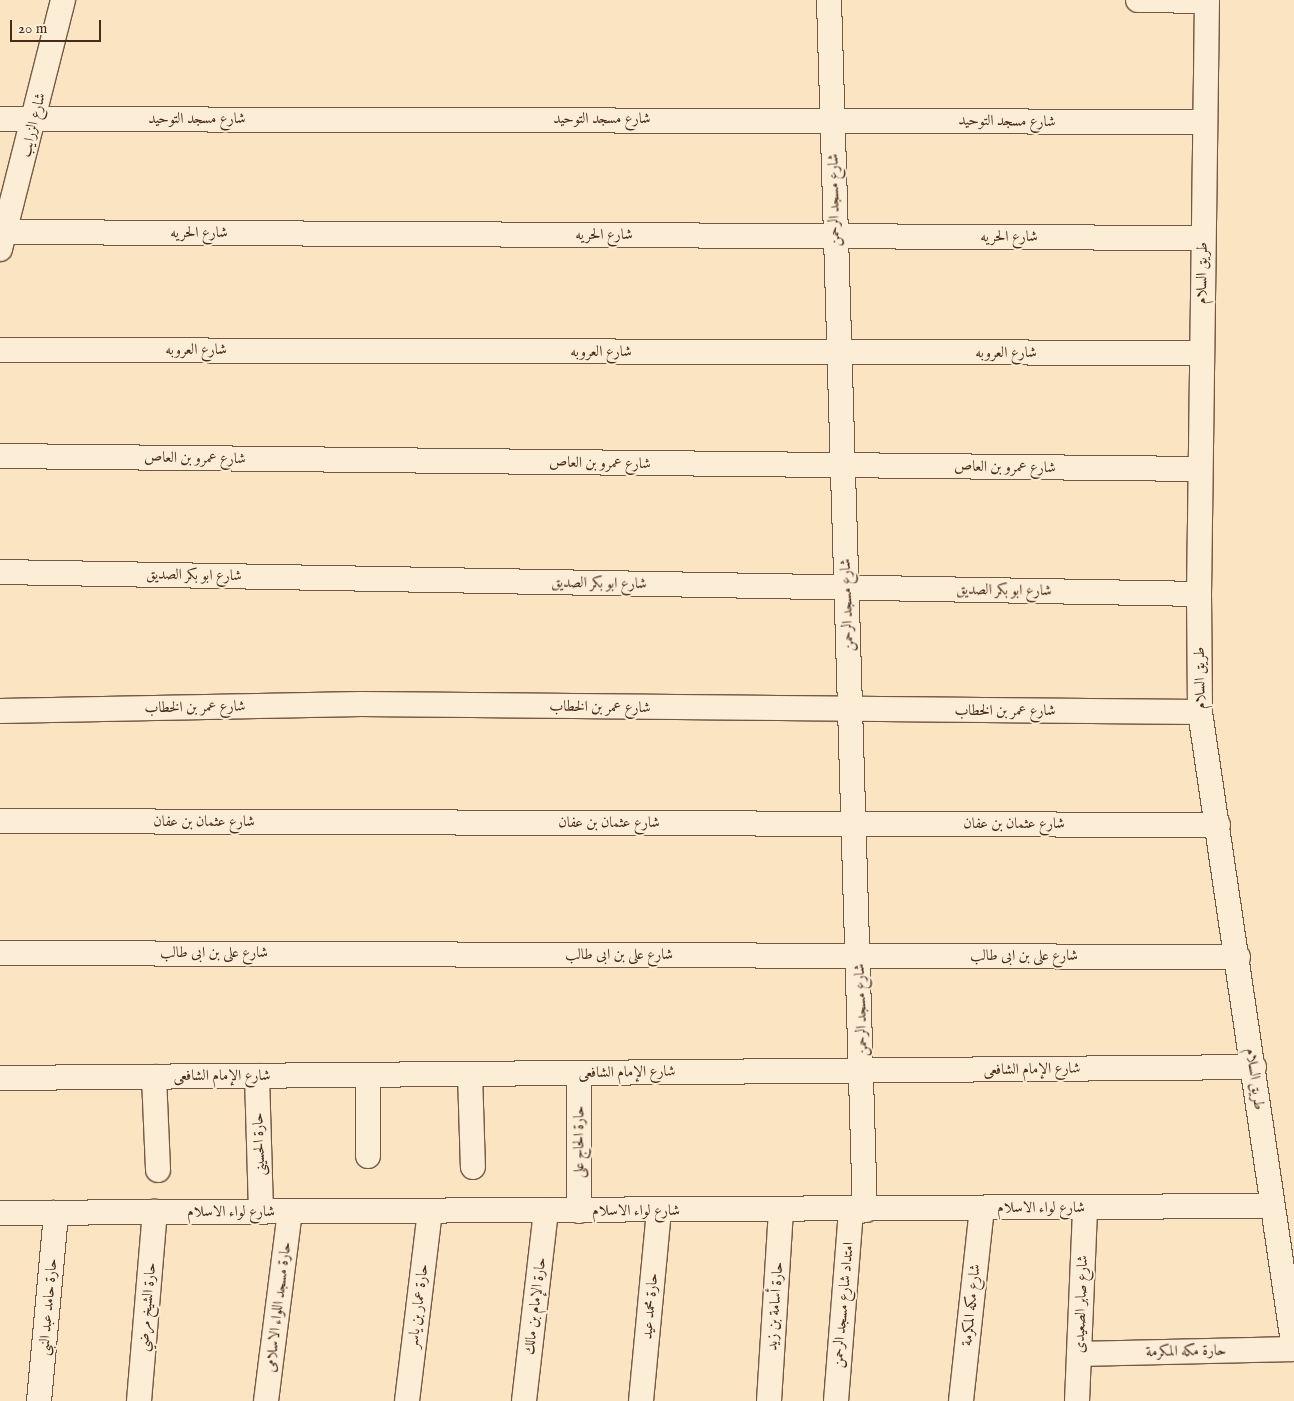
<!DOCTYPE html>
<html>
<head>
<meta charset="utf-8">
<style>
  body { margin:0 }
  #map { position:relative; width:1294px; height:1401px; overflow:hidden; background:#fbe4c1; font-family:"IM FELL English",Amiri,serif }
  div>[style] { position:absolute }
  .roads { filter:drop-shadow(1px 0 #755844) drop-shadow(-1px 0 #755844) drop-shadow(0 1px #755844) drop-shadow(0 -1px #755844) }
  .minor>* { height:24px; margin:-12px; padding:0 12px; transform-origin:12px; border-radius:12px; background:#fcedd7 }
  span { translate:-50% -50%; white-space:nowrap; text-align:center; line-height:1.15; -webkit-text-stroke:4px #fcedd7; paint-order:stroke }
  .street-label { font-size:15px; color:#482a1b }
  .scale { position:absolute; left:10px; top:20px; width:91px; height:22px; box-sizing:border-box; border:2px solid #482a1b; border-top:0; padding-left:6px; font-size:15px; line-height:18px; white-space:nowrap; color:#482a1b; -webkit-text-stroke:4px #fcedd7; paint-order:stroke }
</style>
</head>
<body>
<div id="map">
  <div class="roads">
    <div class="minor">
      <div style="left:829px;top:0;width:1211px;rotate:88.3deg"></div>
      <div style="left:1138px;top:0;width:69px;rotate:0.8deg"></div>
      <div style="left:1207px;top:0;width:594px;rotate:90.77deg"></div>
      <div style="left:1199px;top:594px;width:118px;rotate:89.5deg"></div>
      <div style="left:1200px;top:712px;width:644px;rotate:81.61deg"></div>
      <div style="left:0;top:119px;width:1204px;rotate:0.14deg"></div>
      <div style="left:5px;top:232px;width:1198px;rotate:0.29deg"></div>
      <div style="left:0;top:249px;width:257px;rotate:-75.8deg"></div>
      <div style="left:0;top:350px;width:1202px;rotate:0.14deg"></div>
      <div style="left:0;top:456px;width:1200px;rotate:0.62deg"></div>
      <div style="left:0;top:572px;width:1199px;rotate:1.05deg"></div>
      <div style="left:0;top:711px;width:361px;rotate:-1.1deg"></div>
      <div style="left:361px;top:704px;width:839px;rotate:0.55deg"></div>
      <div style="left:0;top:821px;width:1218px;rotate:0.19deg"></div>
      <div style="left:0;top:953px;width:1238px;rotate:0.19deg"></div>
      <div style="left:470px;top:1074px;width:93px;rotate:88.2deg"></div>
      <div style="left:368px;top:1075px;width:81px;rotate:90deg"></div>
      <div style="left:257px;top:1076px;width:136px;rotate:88.3deg"></div>
      <div style="left:154px;top:1077px;width:93px;rotate:87.5deg"></div>
      <div style="left:0;top:1078px;width:1254px;rotate:-0.5deg"></div>
      <div style="left:579px;top:1211px;width:138px;rotate:-90deg"></div>
      <div style="left:0;top:1213px;width:1272px;rotate:-0.32deg"></div>
      <div style="left:1079px;top:1354px;width:215px;rotate:-1.3deg"></div>
      <div style="left:39px;top:1401px;width:189px;rotate:-84.8deg"></div>
      <div style="left:139px;top:1401px;width:190px;rotate:-85.2deg"></div>
      <div style="left:266px;top:1401px;width:191px;rotate:-82.8deg"></div>
      <div style="left:407px;top:1401px;width:191px;rotate:-83.1deg"></div>
      <div style="left:524px;top:1401px;width:191px;rotate:-83.4deg"></div>
      <div style="left:641px;top:1401px;width:191px;rotate:-84.6deg"></div>
      <div style="left:769px;top:1401px;width:191px;rotate:-86.4deg"></div>
      <div style="left:836px;top:1401px;width:192px;rotate:-85.5deg"></div>
      <div style="left:961px;top:1401px;width:193px;rotate:-83.8deg"></div>
      <div style="left:1077px;top:1401px;width:193px;rotate:-87.6deg"></div>
    </div>
  </div>
  <div class="street-label">
    <span style="left:197px;top:119px">شارع مسجد التوحيد</span>
    <span style="left:602px;top:119px">شارع مسجد التوحيد</span>
    <span style="left:1007px;top:121px;rotate:1deg">شارع مسجد التوحيد</span>
    <span style="left:33px;top:125px;rotate:-76deg">شارع الزرايب</span>
    <span style="left:834px;top:200px;rotate:-91deg">شارع مسجد الرحمن</span>
    <span style="left:199px;top:233px">شارع الحريه</span>
    <span style="left:604px;top:235px">شارع الحريه</span>
    <span style="left:1009px;top:237px">شارع الحريه</span>
    <span style="left:1202px;top:273px;rotate:-89deg">طريق السلام</span>
    <span style="left:196px;top:350px">شارع العروبه</span>
    <span style="left:601px;top:352px">شارع العروبه</span>
    <span style="left:1006px;top:353px">شارع العروبه</span>
    <span style="left:195px;top:458px;rotate:1deg">شارع عمرو بن العاص</span>
    <span style="left:600px;top:463px;rotate:1deg">شارع عمرو بن العاص</span>
    <span style="left:1005px;top:467px;rotate:1deg">شارع عمرو بن العاص</span>
    <span style="left:194px;top:575px;rotate:1deg">شارع ابو بكر الصديق</span>
    <span style="left:599px;top:583px;rotate:1deg">شارع ابو بكر الصديق</span>
    <span style="left:1004px;top:590px;rotate:1deg">شارع ابو بكر الصديق</span>
    <span style="left:847px;top:605px;rotate:-92deg">شارع مسجد الرحمن</span>
    <span style="left:1200px;top:678px;rotate:-91deg">طريق السلام</span>
    <span style="left:195px;top:707px;rotate:-1deg">شارع عمر بن الخطاب</span>
    <span style="left:600px;top:707px;rotate:1deg">شارع عمر بن الخطاب</span>
    <span style="left:1005px;top:711px">شارع عمر بن الخطاب</span>
    <span style="left:204px;top:822px">شارع عثمان بن عفان</span>
    <span style="left:609px;top:823px">شارع عثمان بن عفان</span>
    <span style="left:1014px;top:824px">شارع عثمان بن عفان</span>
    <span style="left:214px;top:953px">شارع على بن ابى طالب</span>
    <span style="left:619px;top:955px">شارع على بن ابى طالب</span>
    <span style="left:1024px;top:956px">شارع على بن ابى طالب</span>
    <span style="left:861px;top:1010px;rotate:-92deg">شارع مسجد الرحمن</span>
    <span style="left:1032px;top:1069px;rotate:-1deg">شارع الإمام الشافعى</span>
    <span style="left:627px;top:1072px;rotate:-1deg">شارع الإمام الشافعى</span>
    <span style="left:222px;top:1076px">شارع الإمام الشافعى</span>
    <span style="left:1255px;top:1079px;rotate:82deg">طريق السلام</span>
    <span style="left:579px;top:1142px;rotate:-90deg">حارة الحاج على</span>
    <span style="left:259px;top:1144px;rotate:-92deg">حارة الحسينى</span>
    <span style="left:1041px;top:1208px">شارع لواء الاسلام</span>
    <span style="left:636px;top:1211px">شارع لواء الاسلام</span>
    <span style="left:231px;top:1212px">شارع لواء الاسلام</span>
    <span style="left:1081px;top:1304px;rotate:-88deg">شارع صابر الصعيدى</span>
    <span style="left:843px;top:1305px;rotate:-85deg">امتداد شارع مسجد الرحمن</span>
    <span style="left:971px;top:1305px;rotate:-84deg">شارع مكه المكرمة</span>
    <span style="left:418px;top:1306px;rotate:-83deg">حارة عمار بن ياسر</span>
    <span style="left:535px;top:1306px;rotate:-83deg">حارة الإمام بن مالك</span>
    <span style="left:650px;top:1306px;rotate:-85deg">حارة محمد عيد</span>
    <span style="left:775px;top:1306px;rotate:-86deg">حارة أسامة بن زيد</span>
    <span style="left:48px;top:1307px;rotate:-85deg">حارة حامد عبد النبى</span>
    <span style="left:147px;top:1307px;rotate:-85deg">حارة الشيخ مرضي</span>
    <span style="left:278px;top:1307px;rotate:-83deg">حارة مسجد اللواء الاسلامى</span>
    <span style="left:1186px;top:1351px;rotate:-1deg">حارة مكه المكرمة</span>
  </div>
  <div class="scale">20 m</div>
</div>
</body>
</html>
